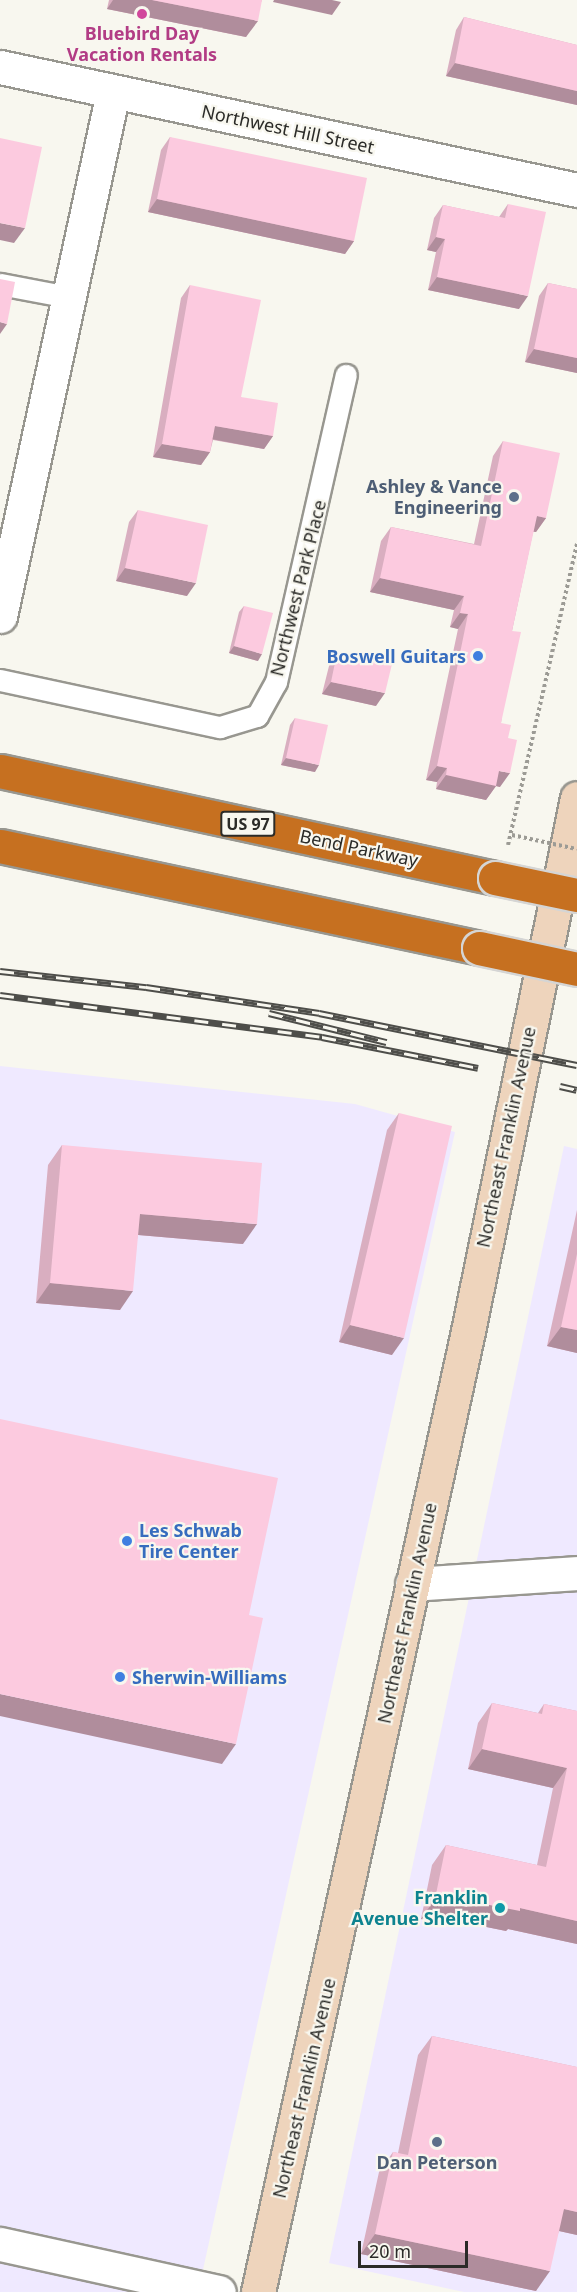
<!DOCTYPE html>
<html>
<head>
<meta charset="utf-8">
<style>
  body { margin:0 }
  #map { position:relative; width:577px; height:2292px; overflow:hidden; background:#f8f7ef; font-family:"Noto Sans",sans-serif }
  div>[style] { position:absolute }
  .commercial>* { inset:0; background:#efe9ff }
  .path>* { height:4px; margin-top:-2px; transform-origin:0; background:repeating-linear-gradient(90deg,#9c9b95 0 3px,transparent 0 6px) }
  .roads { filter:drop-shadow(2px 0 #989790) drop-shadow(-2px 0 #989790) drop-shadow(0 2px #989790) drop-shadow(0 -2px #989790) }
  .lane>* { height:21px; margin:-10.5px; padding:0 10.5px; transform-origin:10.5px; border-radius:10.5px; background:#fff }
  .street>* { height:33px; margin:-16.5px; padding:0 16.5px; transform-origin:16.5px; border-radius:16.5px; background:#fff }
  .secondary>* { height:33px; margin:-16.5px; padding:0 16.5px; transform-origin:16.5px; border-radius:16.5px; background:#eed4bc }
  .highway>* { height:33px; margin:-16.5px; padding:0 16.5px; transform-origin:16.5px; border-radius:16.5px; background:#c67020 }
  .rail>* { height:7px; margin-top:-3.5px; transform-origin:0; background:repeating-linear-gradient(90deg,#f8f7ef 0 14px,#4e4e4a 0 28px); box-sizing:border-box; border-block:2px solid #4e4e4a }
  .path-bridge>* { height:4px; margin-top:-2px; transform-origin:0; background:repeating-linear-gradient(90deg,#9c9b95 0 3px,transparent 0 6px) }
  .bridges { filter:drop-shadow(2px 0 #d5d5d4) drop-shadow(-2px 0 #d5d5d4) drop-shadow(0 2px #d5d5d4) drop-shadow(0 -2px #d5d5d4) }
  .highway-bridge>* { height:33px; margin:-16.5px; padding:0 16.5px; transform-origin:16.5px; border-radius:16.5px; background:#c67020 }
  .wall>* { inset:0; background:#d9aec0 }
  .shaded-wall>* { inset:0; background:#b08d9c }
  .building>* { inset:0; background:#fccadf }
  .dots>* { width:16px; height:16px; translate:-50% -50%; box-sizing:border-box; border:3px solid #f8f7ef; border-radius:50% }
  span { translate:-50% -50%; white-space:nowrap; text-align:center; line-height:1.15; -webkit-text-stroke:4.5px #f8f7ef; paint-order:stroke }
  .shield-label span { padding:2px 4px; background:#f8f7ef; border:2px solid; border-radius:4px; -webkit-text-stroke-width:0 }
  .shield-label { font-size:16px; color:#2b2b28; font-weight:700 }
  .hotel-label { font-size:18px; color:#b23c85; font-weight:700 }
  .street-label { font-size:18px; color:#2b2b28 }
  .service-label { font-size:18px; color:#4e5e75; font-weight:700 }
  .right { translate:-100% -50%; text-align:right }
  .shop-label { font-size:18px; color:#366cbe; font-weight:700 }
  .left { translate:0 -50%; text-align:left }
  .culture-label { font-size:18px; color:#0d838f; font-weight:700 }
  .scale { position:absolute; left:358px; top:2241px; width:110px; height:27px; box-sizing:border-box; border:3px solid #2b2b28; border-top:0; padding-left:8px; font-size:18px; line-height:21px; white-space:nowrap; color:#2b2b28; -webkit-text-stroke:4px #f8f7ef; paint-order:stroke }
</style>
</head>
<body>
<div id="map">
  <div class="commercial">
    <div style="clip-path:polygon(0 1066px,355px 1104px,455px 1132px,198px 2292px,0 2292px)"></div>
    <div style="clip-path:polygon(564px 1146px,577px 1149px,577px 2292px,464px 2292px,329px 2263px)"></div>
  </div>
  <div class="path">
    <div style="left:508px;top:845px;width:309px;rotate:-77.1deg"></div>
  </div>
  <div class="roads">
    <div class="lane">
      <div style="left:0;top:284px;width:70px;rotate:10.7deg"></div>
      <div style="left:0;top:680px;width:225px;rotate:12.1deg"></div>
      <div style="left:220px;top:727px;width:39px;rotate:-17deg"></div>
      <div style="left:257px;top:716px;width:39px;rotate:-61deg"></div>
      <div style="left:276px;top:682px;width:315px;rotate:-77.2deg"></div>
    </div>
    <div class="street">
      <div style="left:0;top:67px;width:590px;rotate:12.03deg"></div>
      <div style="left:0;top:616px;width:536px;rotate:-77.83deg"></div>
      <div style="left:412px;top:1584px;width:165px;rotate:-3.8deg"></div>
      <div style="left:0;top:2244px;width:224px;rotate:12.4deg"></div>
    </div>
    <div class="secondary">
      <div style="left:258px;top:2292px;width:979px;rotate:-77.67deg"></div>
      <div style="left:467px;top:1336px;width:549px;rotate:-78.44deg"></div>
    </div>
    <div class="highway">
      <div style="left:0;top:771px;width:506px;rotate:12.2deg"></div>
      <div style="left:0;top:846px;width:490px;rotate:12deg"></div>
    </div>
  </div>
  <div class="rail">
    <div style="left:0;top:971px;width:147px;rotate:6.3deg"></div>
    <div style="left:146px;top:987px;width:175px;rotate:8.5deg"></div>
    <div style="left:319px;top:1013px;width:263px;rotate:11.4deg"></div>
    <div style="left:0;top:995px;width:325px;rotate:7.4deg"></div>
    <div style="left:322px;top:1037px;width:159px;rotate:11.2deg"></div>
    <div style="left:269px;top:1013px;width:121px;rotate:13.9deg"></div>
    <div style="left:560px;top:1086px;width:17px;rotate:13deg"></div>
  </div>
  <div class="path-bridge">
    <div style="left:512px;top:835px;width:66px;rotate:12.2deg"></div>
  </div>
  <div class="bridges">
    <div class="highway-bridge">
      <div style="left:495px;top:878px;width:84px;rotate:11.7deg"></div>
      <div style="left:479px;top:948px;width:100px;rotate:12.1deg"></div>
    </div>
  </div>
  <div class="wall">
    <div style="clip-path:polygon(109px 0,262px 0,246px 37px,107px 9px)"></div>
    <div style="clip-path:polygon(464px 17px,577px 45px,577px 105px,446px 76px,456px 30px)"></div>
    <div style="clip-path:polygon(170px 137px,354px 241px,345px 254px,148px 212px,161px 150px)"></div>
    <div style="clip-path:polygon(508px 204px,519px 309px,428px 290px,436px 252px,427px 250px,434px 218px,443px 205px,499px 217px)"></div>
    <div style="clip-path:polygon(548px 283px,577px 289px,577px 373px,525px 362px,539px 296px)"></div>
    <div style="clip-path:polygon(190px 285px,241px 397px,273px 436px,264px 449px,213px 440px,210px 452px,201px 465px,153px 457px,181px 298px)"></div>
    <div style="clip-path:polygon(503px 441px,546px 518px,536px 532px,533px 532px,512px 631px,501px 723px,500px 787px,496px 786px,486px 800px,436px 789px,437px 782px,426px 780px,458px 629px,450px 627px,454px 610px,370px 592px,381px 541px,391px 527px,474px 544px,493px 456px)"></div>
    <div style="clip-path:polygon(138px 510px,187px 596px,116px 581px,129px 522px)"></div>
    <div style="clip-path:polygon(244px 606px,258px 661px,229px 653px,239px 612px)"></div>
    <div style="clip-path:polygon(337px 653px,376px 706px,322px 694px,329px 666px)"></div>
    <div style="clip-path:polygon(295px 718px,315px 772px,281px 765px,290px 725px)"></div>
    <div style="clip-path:polygon(399px 1113px,392px 1355px,339px 1342px,387px 1130px)"></div>
    <div style="clip-path:polygon(62px 1145px,243px 1244px,138px 1235px,120px 1310px,36px 1303px,48px 1165px)"></div>
    <div style="clip-path:polygon(577px 1210px,577px 1353px,547px 1346px)"></div>
    <div style="clip-path:polygon(492px 1703px,538px 1713px,544px 1704px,577px 1711px,577px 1944px,508px 1929px,506px 1931px,457px 1921px,453px 1926px,421px 1919px,432px 1865px,446px 1845px,537px 1865px,553px 1788px,468px 1769px,478px 1723px)"></div>
    <div style="clip-path:polygon(432px 2036px,577px 2067px,577px 2235px,559px 2231px,536px 2291px,361px 2254px,379px 2172px,393px 2152px,398px 2153px,418px 2055px)"></div>
  </div>
  <div class="shaded-wall">
    <div style="clip-path:polygon(113px 0,152px 0,258px 21px,246px 37px,107px 9px)"></div>
    <div style="clip-path:polygon(274px 0,332px 0,341px 2px,332px 15px,273px 2px)"></div>
    <div style="clip-path:polygon(455px 63px,577px 91px,577px 105px,446px 76px)"></div>
    <div style="clip-path:polygon(157px 199px,354px 241px,345px 254px,148px 212px)"></div>
    <div style="clip-path:polygon(0 223px,25px 228px,14px 243px,0 240px)"></div>
    <div style="clip-path:polygon(436px 237px,445px 239px,436px 252px,427px 250px)"></div>
    <div style="clip-path:polygon(437px 277px,528px 296px,519px 309px,428px 290px)"></div>
    <div style="clip-path:polygon(0 322px,7px 324px,0 334px)"></div>
    <div style="clip-path:polygon(534px 349px,577px 358px,577px 373px,525px 362px)"></div>
    <div style="clip-path:polygon(215px 426px,273px 436px,264px 449px,206px 438px)"></div>
    <div style="clip-path:polygon(162px 444px,210px 452px,201px 465px,153px 457px)"></div>
    <div style="clip-path:polygon(537px 516px,546px 518px,536px 532px,527px 530px)"></div>
    <div style="clip-path:polygon(125px 568px,196px 583px,187px 596px,116px 581px)"></div>
    <div style="clip-path:polygon(380px 578px,464px 596px,454px 610px,370px 592px)"></div>
    <div style="clip-path:polygon(460px 613px,468px 614px,458px 629px,450px 627px)"></div>
    <div style="clip-path:polygon(234px 646px,262px 654px,258px 661px,229px 653px)"></div>
    <div style="clip-path:polygon(331px 682px,385px 693px,376px 706px,322px 694px)"></div>
    <div style="clip-path:polygon(286px 758px,319px 765px,315px 772px,281px 765px)"></div>
    <div style="clip-path:polygon(437px 766px,447px 768px,437px 782px,426px 780px)"></div>
    <div style="clip-path:polygon(499px 771px,510px 773px,500px 787px,496px 786px,486px 800px,436px 789px,446px 775px)"></div>
    <div style="clip-path:polygon(140px 1214px,257px 1224px,243px 1244px,127px 1234px)"></div>
    <div style="clip-path:polygon(50px 1283px,133px 1291px,120px 1310px,36px 1303px)"></div>
    <div style="clip-path:polygon(350px 1325px,404px 1338px,392px 1355px,339px 1342px)"></div>
    <div style="clip-path:polygon(561px 1327px,577px 1330px,577px 1353px,547px 1346px)"></div>
    <div style="clip-path:polygon(0 1694px,236px 1744px,222px 1764px,0 1716px)"></div>
    <div style="clip-path:polygon(482px 1749px,567px 1768px,553px 1788px,468px 1769px)"></div>
    <div style="clip-path:polygon(435px 1899px,469px 1901px,520px 1908px,577px 1921px,577px 1944px,508px 1929px,506px 1931px,457px 1921px,453px 1926px,421px 1919px)"></div>
    <div style="clip-path:polygon(564px 2209px,577px 2212px,577px 2235px,550px 2229px)"></div>
    <div style="clip-path:polygon(375px 2234px,550px 2271px,536px 2291px,361px 2254px)"></div>
  </div>
  <div class="building">
    <div style="clip-path:polygon(152px 0,262px 0,258px 21px)"></div>
    <div style="clip-path:polygon(464px 17px,577px 45px,577px 91px,455px 63px)"></div>
    <div style="clip-path:polygon(170px 137px,367px 178px,354px 241px,157px 199px)"></div>
    <div style="clip-path:polygon(0 138px,42px 147px,25px 228px,0 223px)"></div>
    <div style="clip-path:polygon(508px 204px,546px 212px,528px 296px,437px 277px,445px 239px,436px 237px,443px 205px,505px 218px)"></div>
    <div style="clip-path:polygon(0 279px,15px 282px,7px 324px,0 322px)"></div>
    <div style="clip-path:polygon(548px 283px,577px 289px,577px 358px,534px 349px)"></div>
    <div style="clip-path:polygon(190px 285px,261px 300px,241px 397px,278px 403px,273px 436px,215px 426px,210px 452px,162px 444px)"></div>
    <div style="clip-path:polygon(503px 441px,560px 453px,546px 518px,537px 516px,512px 631px,521px 632px,501px 723px,511px 725px,508px 738px,517px 740px,510px 773px,499px 771px,496px 786px,446px 775px,447px 768px,437px 766px,468px 614px,460px 613px,464px 596px,380px 578px,391px 527px,481px 546px)"></div>
    <div style="clip-path:polygon(138px 510px,208px 525px,196px 583px,125px 568px)"></div>
    <div style="clip-path:polygon(244px 606px,273px 613px,262px 654px,234px 646px)"></div>
    <div style="clip-path:polygon(337px 653px,392px 664px,385px 693px,331px 682px)"></div>
    <div style="clip-path:polygon(295px 718px,328px 725px,319px 765px,286px 758px)"></div>
    <div style="clip-path:polygon(399px 1113px,452px 1126px,404px 1338px,350px 1325px)"></div>
    <div style="clip-path:polygon(62px 1145px,262px 1163px,257px 1224px,140px 1214px,133px 1291px,50px 1283px)"></div>
    <div style="clip-path:polygon(577px 1254px,577px 1330px,561px 1327px)"></div>
    <div style="clip-path:polygon(0 1419px,278px 1478px,249px 1615px,263px 1618px,236px 1744px,0 1694px)"></div>
    <div style="clip-path:polygon(492px 1703px,542px 1714px,544px 1704px,577px 1711px,577px 1921px,520px 1908px,520px 1911px,469px 1901px,467px 1907px,435px 1899px,446px 1845px,546px 1867px,567px 1768px,482px 1749px)"></div>
    <div style="clip-path:polygon(432px 2036px,577px 2067px,577px 2212px,564px 2209px,550px 2271px,375px 2234px,393px 2152px,408px 2155px)"></div>
  </div>
  <div class="dots">
    <div style="left:142px;top:14px;background:#d1479c"></div>
    <div style="left:514px;top:497px;background:#5c6f8a"></div>
    <div style="left:478px;top:656px;background:#3f7fe0"></div>
    <div style="left:127px;top:1541px;background:#3f7fe0"></div>
    <div style="left:120px;top:1677px;background:#3f7fe0"></div>
    <div style="left:500px;top:1908px;background:#0f9aa8"></div>
    <div style="left:437px;top:2142px;background:#5c6f8a"></div>
  </div>
  <div class="shield-label">
    <span style="left:248px;top:824px">US 97</span>
  </div>
  <div class="hotel-label">
    <span style="left:142px;top:44px">Bluebird Day<br>Vacation Rentals</span>
  </div>
  <div class="street-label">
    <span style="left:288px;top:129px;rotate:12deg">Northwest Hill Street</span>
    <span style="left:298px;top:588px;rotate:-76deg">Northwest Park Place</span>
    <span style="left:359px;top:848px;rotate:12deg">Bend Parkway</span>
    <span style="left:506px;top:1137px;rotate:-78deg">Northeast Franklin Avenue</span>
    <span style="left:407px;top:1613px;rotate:-78deg">Northeast Franklin Avenue</span>
    <span style="left:304px;top:2088px;rotate:-77deg">Northeast Franklin Avenue</span>
  </div>
  <div class="service-label">
    <span class="right" style="left:502px;top:497px">Ashley &amp; Vance<br>Engineering</span>
    <span style="left:437px;top:2162px">Dan Peterson</span>
  </div>
  <div class="shop-label">
    <span class="right" style="left:466px;top:656px">Boswell Guitars</span>
    <span class="left" style="left:139px;top:1541px">Les Schwab<br>Tire Center</span>
    <span class="left" style="left:132px;top:1677px">Sherwin-Williams</span>
  </div>
  <div class="culture-label">
    <span class="right" style="left:488px;top:1908px">Franklin<br>Avenue Shelter</span>
  </div>
  <div class="scale">20 m</div>
</div>
</body>
</html>
